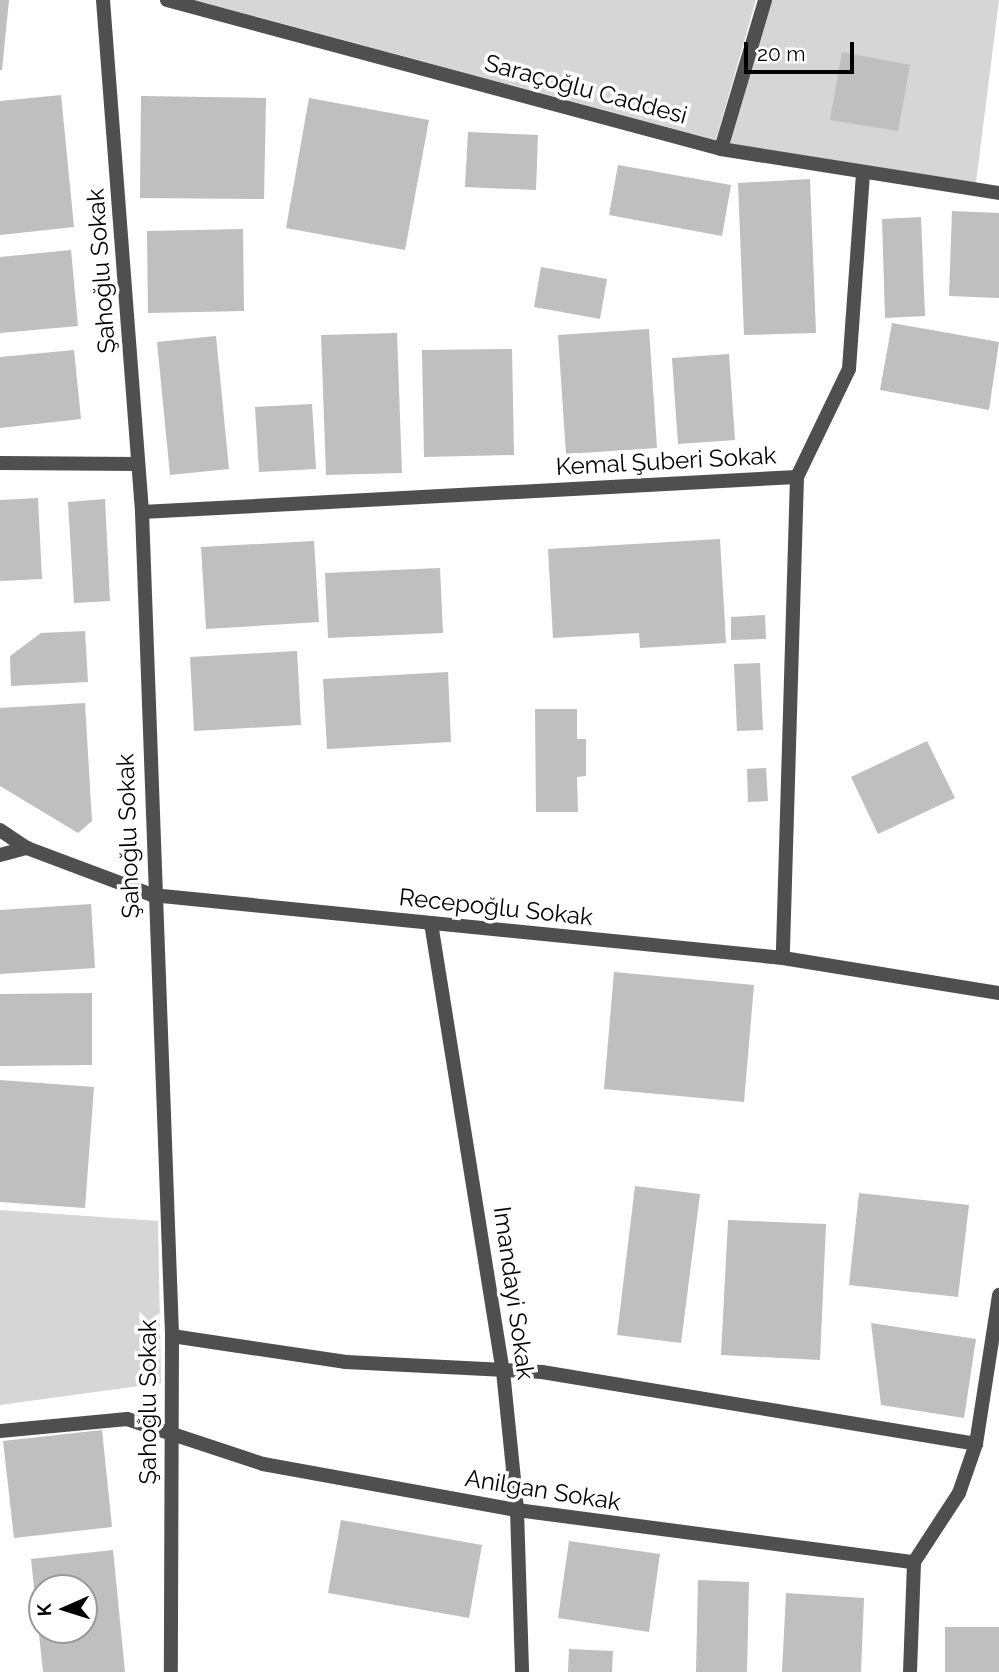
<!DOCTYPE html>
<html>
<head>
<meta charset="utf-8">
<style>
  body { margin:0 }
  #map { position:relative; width:999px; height:1672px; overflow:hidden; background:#fff; font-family:Raleway,sans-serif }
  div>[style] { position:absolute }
  .green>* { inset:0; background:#d6d6d6 }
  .building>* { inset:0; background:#bfbfbf }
  .street>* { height:14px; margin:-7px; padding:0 7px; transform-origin:7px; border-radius:7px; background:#4f4f4f }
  span { translate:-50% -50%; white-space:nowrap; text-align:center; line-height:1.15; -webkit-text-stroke:7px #fff; paint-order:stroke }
  .street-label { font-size:24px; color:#000 }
  .north { position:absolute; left:28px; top:1574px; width:70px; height:70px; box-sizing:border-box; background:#fff; border:2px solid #999; border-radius:50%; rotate:267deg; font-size:19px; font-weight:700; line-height:28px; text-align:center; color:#000 }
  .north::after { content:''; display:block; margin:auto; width:24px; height:32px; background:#000; clip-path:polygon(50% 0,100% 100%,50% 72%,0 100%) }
  .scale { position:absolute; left:744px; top:42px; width:110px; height:32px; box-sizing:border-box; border:4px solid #000; border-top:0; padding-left:9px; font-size:21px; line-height:24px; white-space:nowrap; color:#000; -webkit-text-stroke:5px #fff; paint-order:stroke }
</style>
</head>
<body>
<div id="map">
  <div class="green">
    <div style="clip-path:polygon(195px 0,756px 0,716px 140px)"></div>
    <div style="clip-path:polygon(772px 0,999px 0,975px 190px,730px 144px)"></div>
    <div style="clip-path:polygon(0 1210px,158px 1221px,161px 1383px,0 1405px)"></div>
  </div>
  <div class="building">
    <div style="clip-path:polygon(0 0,9px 0,2px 70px,0 70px)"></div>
    <div style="clip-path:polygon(842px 52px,910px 65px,898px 131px,830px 120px)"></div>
    <div style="clip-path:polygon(61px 95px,74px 227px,0 235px,0 101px)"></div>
    <div style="clip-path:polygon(141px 96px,266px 98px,264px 199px,140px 198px)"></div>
    <div style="clip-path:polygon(309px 98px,429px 120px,405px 250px,286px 228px)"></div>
    <div style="clip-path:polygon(468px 132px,538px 135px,536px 190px,465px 187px)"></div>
    <div style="clip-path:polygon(618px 165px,731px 185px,722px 236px,609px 215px)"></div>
    <div style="clip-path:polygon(810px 179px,816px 333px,744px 335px,738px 183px)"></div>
    <div style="clip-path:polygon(952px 211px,999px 213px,999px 298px,949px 296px)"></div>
    <div style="clip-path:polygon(921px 217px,925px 316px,885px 318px,882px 219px)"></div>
    <div style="clip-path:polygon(243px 229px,244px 311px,148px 313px,147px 231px)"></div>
    <div style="clip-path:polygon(71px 250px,78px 326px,0 333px,0 257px)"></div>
    <div style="clip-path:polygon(541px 267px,607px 279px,600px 319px,534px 307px)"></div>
    <div style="clip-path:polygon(892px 323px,999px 342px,989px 410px,880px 390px)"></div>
    <div style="clip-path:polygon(649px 329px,657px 448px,566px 454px,558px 335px)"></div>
    <div style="clip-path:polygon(397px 333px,402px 473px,326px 475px,321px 335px)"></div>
    <div style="clip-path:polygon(216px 336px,229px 469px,170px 475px,157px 342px)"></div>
    <div style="clip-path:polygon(512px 349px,514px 455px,424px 457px,422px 350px)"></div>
    <div style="clip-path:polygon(74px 350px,81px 419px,0 428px,0 357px)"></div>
    <div style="clip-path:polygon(729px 354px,735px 440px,678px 444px,672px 358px)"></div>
    <div style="clip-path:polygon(312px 404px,316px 469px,259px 472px,255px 407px)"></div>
    <div style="clip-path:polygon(38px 498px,42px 579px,0 581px,0 500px)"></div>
    <div style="clip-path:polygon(105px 499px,110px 601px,74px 603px,68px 502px)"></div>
    <div style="clip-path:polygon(720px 539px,726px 643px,640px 648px,639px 633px,553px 638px,548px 549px)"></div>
    <div style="clip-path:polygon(314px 541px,319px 622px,206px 629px,201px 547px)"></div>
    <div style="clip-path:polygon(440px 568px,443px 633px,328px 638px,325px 573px)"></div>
    <div style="clip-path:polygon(765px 615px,766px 639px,731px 640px,731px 617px)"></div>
    <div style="clip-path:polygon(85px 631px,88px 682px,11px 686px,10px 656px,41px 633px)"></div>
    <div style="clip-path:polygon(297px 651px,301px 725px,194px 731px,190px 657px)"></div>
    <div style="clip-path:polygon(760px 663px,763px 730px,737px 731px,734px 664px)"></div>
    <div style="clip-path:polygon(448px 672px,451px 742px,327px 749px,323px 679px)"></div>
    <div style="clip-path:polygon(85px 703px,92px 821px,78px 833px,0 786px,0 708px)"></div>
    <div style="clip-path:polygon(535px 709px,577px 709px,577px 739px,586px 739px,586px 776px,577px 777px,578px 812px,536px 812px)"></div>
    <div style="clip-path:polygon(927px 741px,955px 798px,878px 834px,851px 777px)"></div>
    <div style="clip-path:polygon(766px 768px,768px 801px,748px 802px,747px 769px)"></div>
    <div style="clip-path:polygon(91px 904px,95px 968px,0 974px,0 910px)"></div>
    <div style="clip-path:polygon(614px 972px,754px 985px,744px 1102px,604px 1089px)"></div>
    <div style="clip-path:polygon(92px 993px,92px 1065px,0 1066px,0 994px)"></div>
    <div style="clip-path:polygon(0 1080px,94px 1087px,85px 1208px,0 1202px)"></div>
    <div style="clip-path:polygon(635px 1186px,700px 1194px,681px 1343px,617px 1335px)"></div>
    <div style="clip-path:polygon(859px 1193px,969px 1205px,958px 1297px,849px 1285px)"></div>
    <div style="clip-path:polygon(728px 1220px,826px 1224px,820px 1360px,721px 1355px)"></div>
    <div style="clip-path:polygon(871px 1323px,976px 1339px,964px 1418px,881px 1405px)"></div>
    <div style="clip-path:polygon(102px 1430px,112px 1527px,14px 1538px,3px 1441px)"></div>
    <div style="clip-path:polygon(341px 1520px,482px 1545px,469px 1618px,328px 1593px)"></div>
    <div style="clip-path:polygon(569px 1541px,660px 1554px,649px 1632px,558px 1618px)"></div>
    <div style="clip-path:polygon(evenodd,113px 1550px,125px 1672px,43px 1672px,31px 1559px,113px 1550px,42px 1588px,84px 1588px,84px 1630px,42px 1630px,42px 1588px)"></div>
    <div style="clip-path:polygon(698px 1580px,749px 1582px,747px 1672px,696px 1672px)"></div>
    <div style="clip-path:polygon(786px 1593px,864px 1598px,861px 1672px,782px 1672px)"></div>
    <div style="clip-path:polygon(945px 1627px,999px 1627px,999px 1672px,945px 1672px)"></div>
    <div style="clip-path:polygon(569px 1649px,613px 1651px,612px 1672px,568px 1672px)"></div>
  </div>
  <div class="street">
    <div style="left:103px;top:0;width:513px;rotate:85.64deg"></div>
    <div style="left:142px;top:512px;width:825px;rotate:87.91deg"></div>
    <div style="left:172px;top:1336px;width:336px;rotate:90.2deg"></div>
    <div style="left:167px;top:0;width:574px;rotate:15.05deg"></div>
    <div style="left:721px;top:149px;width:281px;rotate:9deg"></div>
    <div style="left:721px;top:149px;width:155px;rotate:-73.5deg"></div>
    <div style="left:0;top:463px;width:138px;rotate:0.4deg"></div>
    <div style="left:797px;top:477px;width:120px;rotate:-64.3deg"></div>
    <div style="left:849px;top:369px;width:195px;rotate:-85.9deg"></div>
    <div style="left:142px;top:512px;width:656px;rotate:-3.06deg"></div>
    <div style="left:797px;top:477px;width:481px;rotate:91.7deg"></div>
    <div style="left:0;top:830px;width:32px;rotate:34deg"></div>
    <div style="left:27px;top:848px;width:134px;rotate:20.6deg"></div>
    <div style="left:152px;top:895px;width:634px;rotate:5.7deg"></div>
    <div style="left:783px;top:958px;width:219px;rotate:9.2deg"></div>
    <div style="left:0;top:855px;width:28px;rotate:-15deg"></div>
    <div style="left:431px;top:923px;width:454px;rotate:80.9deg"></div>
    <div style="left:503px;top:1371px;width:140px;rotate:84.2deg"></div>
    <div style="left:517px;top:1510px;width:162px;rotate:88.2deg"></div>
    <div style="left:172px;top:1336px;width:176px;rotate:8.5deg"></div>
    <div style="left:346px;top:1362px;width:196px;rotate:2.9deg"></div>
    <div style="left:542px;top:1372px;width:440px;rotate:9.4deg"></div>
    <div style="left:0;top:1431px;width:128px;rotate:-5.4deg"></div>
    <div style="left:127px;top:1419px;width:143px;rotate:18.3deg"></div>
    <div style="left:263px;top:1464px;width:258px;rotate:10.3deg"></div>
    <div style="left:517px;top:1510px;width:400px;rotate:7.5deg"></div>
    <div style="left:910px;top:1672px;width:110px;rotate:-87.9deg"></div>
    <div style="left:914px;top:1562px;width:82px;rotate:-56.9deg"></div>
    <div style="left:959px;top:1493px;width:52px;rotate:-70.9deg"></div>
    <div style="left:976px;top:1444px;width:151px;rotate:-81.2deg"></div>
  </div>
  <div class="street-label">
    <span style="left:586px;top:89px;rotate:15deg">Saraçoğlu Caddesi</span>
    <span style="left:101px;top:271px;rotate:-94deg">Şahoğlu Sokak</span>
    <span style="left:666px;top:461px;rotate:-3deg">Kemal Şuberi Sokak</span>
    <span style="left:128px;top:836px;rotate:-92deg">Şahoğlu Sokak</span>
    <span style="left:496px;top:907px;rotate:6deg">Recepoğlu Sokak</span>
    <span style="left:514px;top:1293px;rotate:82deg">Imandayi Sokak</span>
    <span style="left:148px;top:1402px;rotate:-90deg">Şahoğlu Sokak</span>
    <span style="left:543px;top:1490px;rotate:9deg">Anilgan Sokak</span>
  </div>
  <div class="north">K</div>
  <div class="scale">20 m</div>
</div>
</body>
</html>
